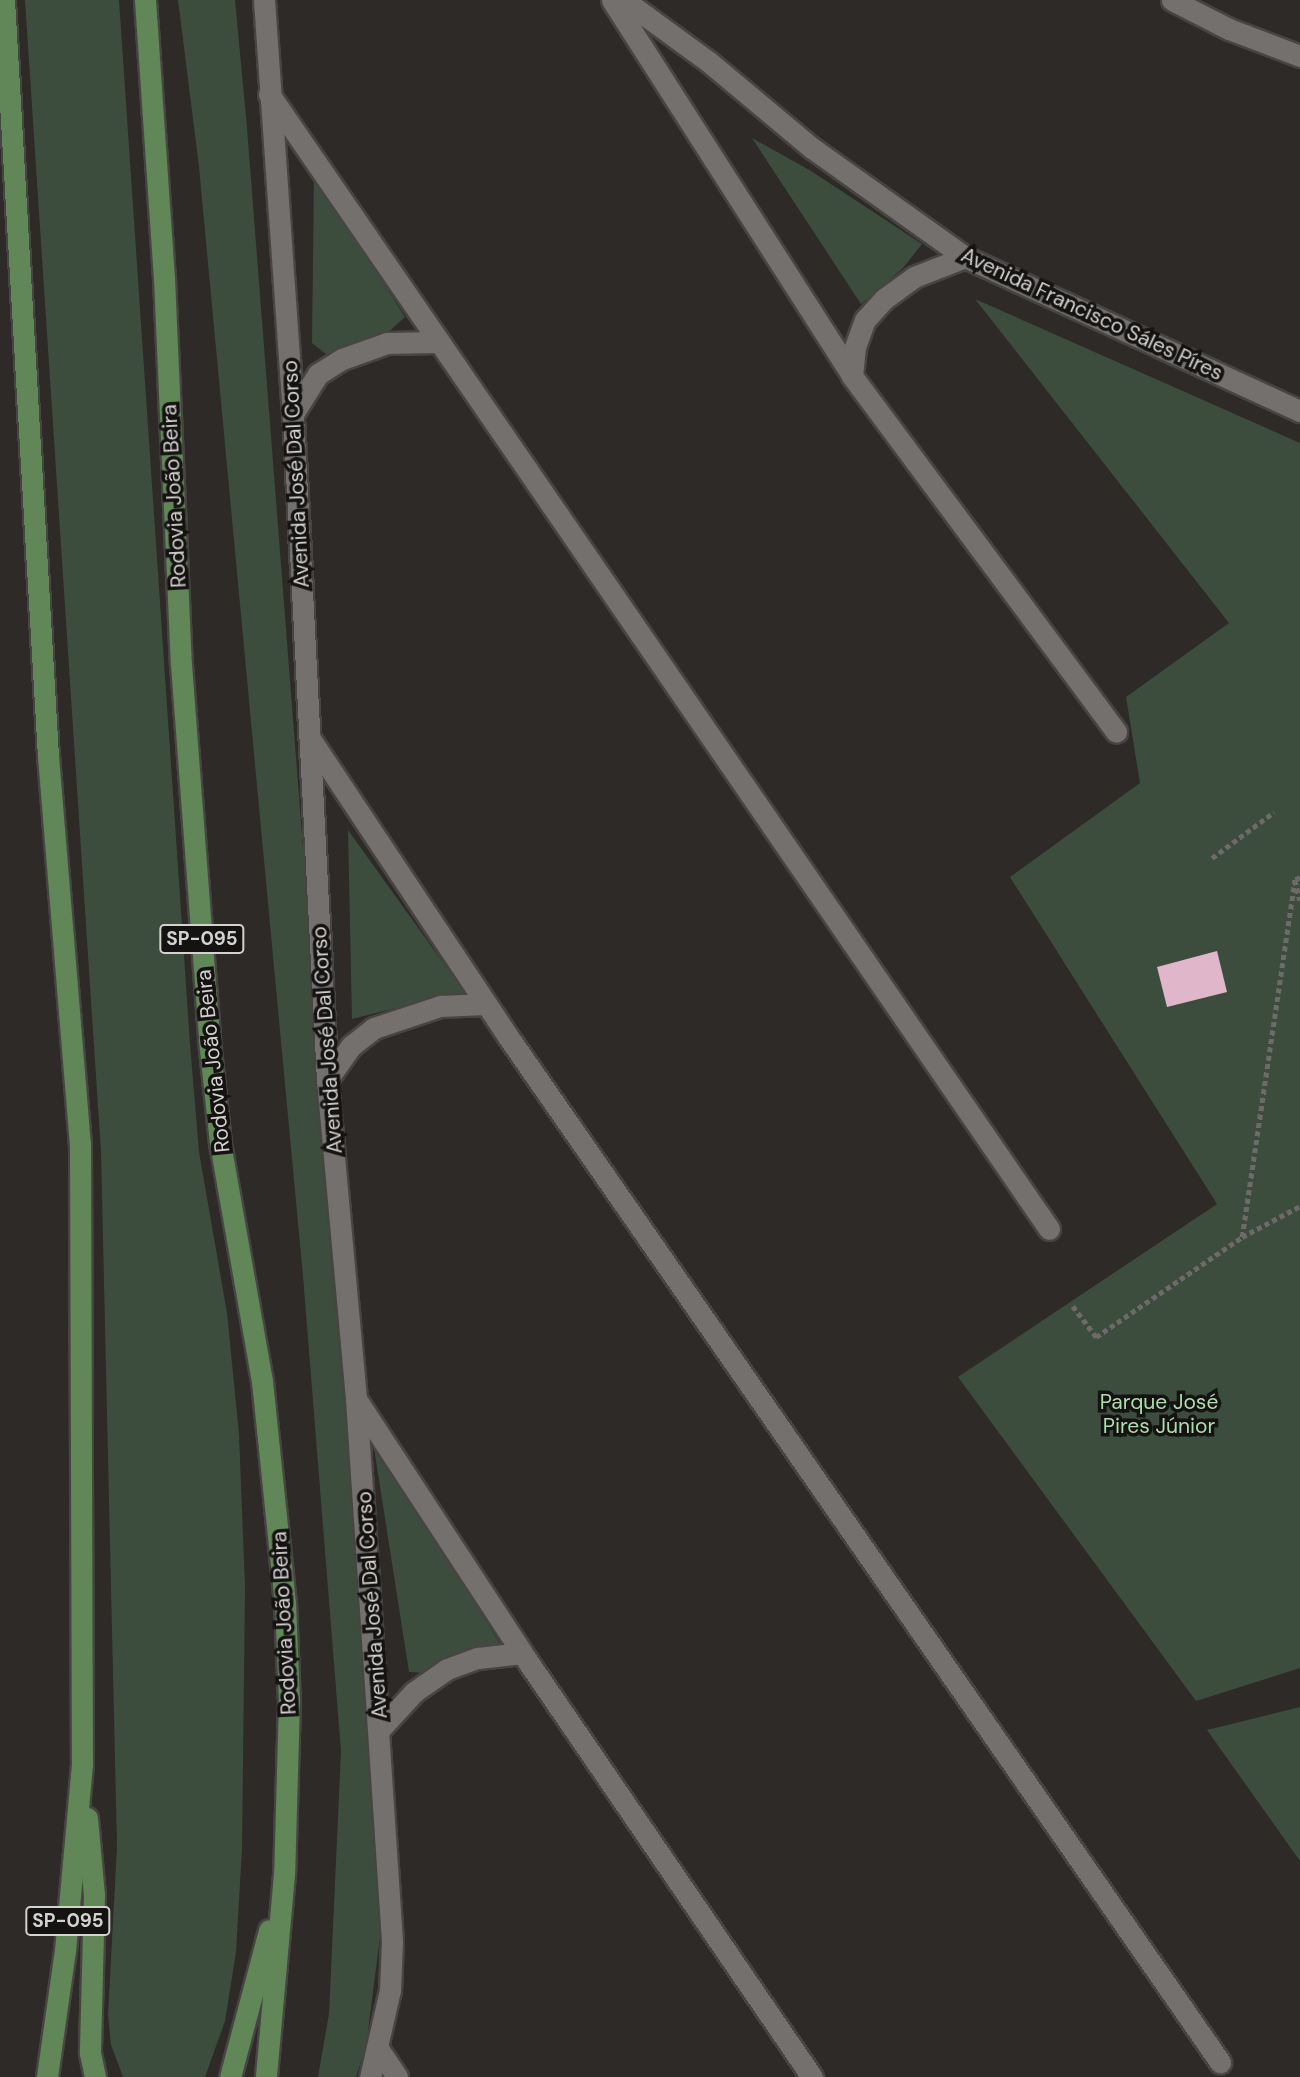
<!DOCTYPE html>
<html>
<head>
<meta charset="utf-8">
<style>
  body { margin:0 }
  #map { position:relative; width:1300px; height:2077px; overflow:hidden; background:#2d2a28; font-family:"DM Sans",sans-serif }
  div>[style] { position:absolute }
  .green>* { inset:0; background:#3d4d3d }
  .building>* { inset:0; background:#e0b7ca }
  .path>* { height:4.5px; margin-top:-2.25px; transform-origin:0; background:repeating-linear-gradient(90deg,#6d6b69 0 5px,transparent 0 8.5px) }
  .roads { filter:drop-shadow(2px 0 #474543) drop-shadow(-2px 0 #474543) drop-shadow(0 2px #474543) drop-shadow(0 -2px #474543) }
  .minor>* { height:21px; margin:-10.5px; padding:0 10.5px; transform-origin:10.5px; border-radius:10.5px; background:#73706d }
  .tertiary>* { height:21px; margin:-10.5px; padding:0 10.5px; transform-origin:10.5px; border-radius:10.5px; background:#73706d }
  .primary>* { height:21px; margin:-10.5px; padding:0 10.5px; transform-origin:10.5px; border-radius:10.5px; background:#618657 }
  span { translate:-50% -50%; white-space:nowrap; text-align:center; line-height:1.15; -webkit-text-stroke:7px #141312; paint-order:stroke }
  .shield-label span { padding:2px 5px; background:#141312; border:2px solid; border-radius:5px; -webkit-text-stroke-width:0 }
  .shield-label { font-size:19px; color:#d4d2d1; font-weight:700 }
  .street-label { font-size:21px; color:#d4d2d1 }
  .park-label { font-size:21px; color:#aeddac }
</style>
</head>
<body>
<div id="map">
  <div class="green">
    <div style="clip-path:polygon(25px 0,119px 0,190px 1044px,199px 1152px,227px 1313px,239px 1434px,245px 1586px,242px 1849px,236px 1952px,225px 2021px,205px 2077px,123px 2077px,111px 2045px,108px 2015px,117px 1847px,101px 1152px)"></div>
    <div style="clip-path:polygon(178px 0,235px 0,247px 128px,372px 1734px,380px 1937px,366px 2046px,356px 2077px,318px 2077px,329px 2014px,341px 1751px,303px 1276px,199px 167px)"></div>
    <div style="clip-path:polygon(752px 138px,811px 171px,922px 244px,903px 268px,861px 304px)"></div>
    <div style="clip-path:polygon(314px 175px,405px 317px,384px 336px,326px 354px,312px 343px)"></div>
    <div style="clip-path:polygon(975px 299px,1300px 443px,1300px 1668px,1196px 1701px,958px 1377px,1217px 1204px,1010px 877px,1140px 783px,1126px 697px,1229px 623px)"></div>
    <div style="clip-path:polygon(348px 830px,467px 996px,431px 999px,352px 1019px)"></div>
    <div style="clip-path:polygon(372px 1435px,500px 1644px,426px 1673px,409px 1672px)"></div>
    <div style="clip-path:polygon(1300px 1707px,1300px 1861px,1207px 1730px)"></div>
  </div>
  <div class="building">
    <div style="clip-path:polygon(1217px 951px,1227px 992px,1167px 1007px,1157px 967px)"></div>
  </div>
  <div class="path">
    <div style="left:1212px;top:858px;width:77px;rotate:-36.6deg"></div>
    <div style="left:1300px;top:878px;width:5px;rotate:158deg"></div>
    <div style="left:1295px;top:880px;width:21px;rotate:76deg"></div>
    <div style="left:1242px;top:1237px;width:361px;rotate:-81.6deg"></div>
    <div style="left:1073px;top:1306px;width:39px;rotate:53deg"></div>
    <div style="left:1096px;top:1337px;width:177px;rotate:-34.4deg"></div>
    <div style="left:1242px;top:1237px;width:66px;rotate:-28.1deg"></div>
  </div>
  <div class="roads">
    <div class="minor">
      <div style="left:264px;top:0;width:415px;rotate:86deg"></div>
      <div style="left:293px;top:414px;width:667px;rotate:87.08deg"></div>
      <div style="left:327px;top:1080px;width:320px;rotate:84.8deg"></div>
      <div style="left:356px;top:1399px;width:543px;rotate:86.2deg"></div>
      <div style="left:392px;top:1941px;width:49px;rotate:92.3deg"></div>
      <div style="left:390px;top:1990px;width:89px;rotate:102.9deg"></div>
      <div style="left:612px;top:0;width:446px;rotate:57.4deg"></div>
      <div style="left:852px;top:376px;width:443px;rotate:53.4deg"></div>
      <div style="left:1172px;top:0;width:64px;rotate:27deg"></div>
      <div style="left:1229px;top:29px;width:76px;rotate:20.8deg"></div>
      <div style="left:269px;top:94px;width:1377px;rotate:55.5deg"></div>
      <div style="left:293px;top:414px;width:47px;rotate:-58deg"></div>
      <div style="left:318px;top:374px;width:28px;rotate:-32deg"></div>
      <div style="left:342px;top:359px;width:48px;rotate:-19.6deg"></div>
      <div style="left:387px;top:343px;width:50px;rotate:-1.1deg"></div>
      <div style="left:311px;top:740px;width:358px;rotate:56.4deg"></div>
      <div style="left:509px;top:1038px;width:1247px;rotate:55.23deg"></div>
      <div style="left:327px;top:1080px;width:42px;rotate:-54.8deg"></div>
      <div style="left:351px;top:1046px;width:29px;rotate:-38deg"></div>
      <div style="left:374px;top:1028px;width:70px;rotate:-18.4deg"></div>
      <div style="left:440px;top:1006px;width:46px;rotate:-2.5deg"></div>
      <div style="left:358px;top:1402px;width:300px;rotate:56.8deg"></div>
      <div style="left:522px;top:1653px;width:514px;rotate:55.63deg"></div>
      <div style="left:381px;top:1728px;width:49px;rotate:-47.5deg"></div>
      <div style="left:414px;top:1692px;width:40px;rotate:-34.9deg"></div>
      <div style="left:447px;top:1669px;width:33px;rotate:-20deg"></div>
      <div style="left:478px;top:1658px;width:44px;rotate:-6.5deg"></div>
      <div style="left:377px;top:2047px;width:36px;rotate:56deg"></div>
    </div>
    <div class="tertiary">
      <div style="left:624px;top:0;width:105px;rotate:36.1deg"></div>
      <div style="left:709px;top:62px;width:134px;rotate:39.9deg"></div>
      <div style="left:812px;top:148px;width:188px;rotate:35.5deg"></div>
      <div style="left:965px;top:257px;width:369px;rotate:24.7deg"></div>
      <div style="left:852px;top:376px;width:29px;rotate:-84deg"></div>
      <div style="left:855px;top:347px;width:29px;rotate:-70deg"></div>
      <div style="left:865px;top:320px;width:28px;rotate:-48deg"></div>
      <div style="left:884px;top:299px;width:37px;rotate:-36deg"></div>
      <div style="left:914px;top:277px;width:55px;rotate:-21.4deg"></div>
    </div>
    <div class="primary">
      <div style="left:4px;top:0;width:757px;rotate:86.67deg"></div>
      <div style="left:48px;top:756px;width:389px;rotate:85.3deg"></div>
      <div style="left:80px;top:1144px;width:620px;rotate:89.82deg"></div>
      <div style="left:82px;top:1764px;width:187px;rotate:95.2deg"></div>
      <div style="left:65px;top:1950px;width:128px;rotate:98.1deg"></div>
      <div style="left:145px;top:0;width:279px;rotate:86.1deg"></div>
      <div style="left:164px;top:278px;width:386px;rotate:87.5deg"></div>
      <div style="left:181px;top:664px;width:377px;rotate:85.7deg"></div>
      <div style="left:209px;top:1040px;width:104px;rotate:83.9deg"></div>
      <div style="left:220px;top:1143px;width:242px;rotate:80deg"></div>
      <div style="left:262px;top:1381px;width:222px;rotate:84.1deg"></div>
      <div style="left:285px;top:1602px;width:98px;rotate:87.7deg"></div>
      <div style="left:289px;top:1700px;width:174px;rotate:91.6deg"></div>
      <div style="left:284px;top:1874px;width:204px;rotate:95.1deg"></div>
      <div style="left:87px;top:1818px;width:77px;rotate:84.8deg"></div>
      <div style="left:94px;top:1895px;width:158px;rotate:91.5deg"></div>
      <div style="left:90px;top:2053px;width:25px;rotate:78deg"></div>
      <div style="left:230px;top:2077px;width:152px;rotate:-75.1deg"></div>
    </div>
  </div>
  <div class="shield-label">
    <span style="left:202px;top:939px">SP-095</span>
    <span style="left:68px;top:1921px">SP-095</span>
  </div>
  <div class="street-label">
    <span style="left:1092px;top:314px;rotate:25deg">Avenida Francisco Sáles Píres</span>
    <span style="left:296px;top:474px;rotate:-93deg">Avenida José Dal Corso</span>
    <span style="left:174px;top:496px;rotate:-93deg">Rodovia João Beira</span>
    <span style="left:327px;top:1040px;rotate:-94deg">Avenida José Dal Corso</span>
    <span style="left:213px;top:1061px;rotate:-96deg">Rodovia João Beira</span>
    <span style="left:372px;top:1605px;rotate:-94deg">Avenida José Dal Corso</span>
    <span style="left:284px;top:1623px;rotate:-93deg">Rodovia João Beira</span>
  </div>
  <div class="park-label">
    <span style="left:1159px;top:1414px">Parque José<br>Pires Júnior</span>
  </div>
</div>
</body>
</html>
